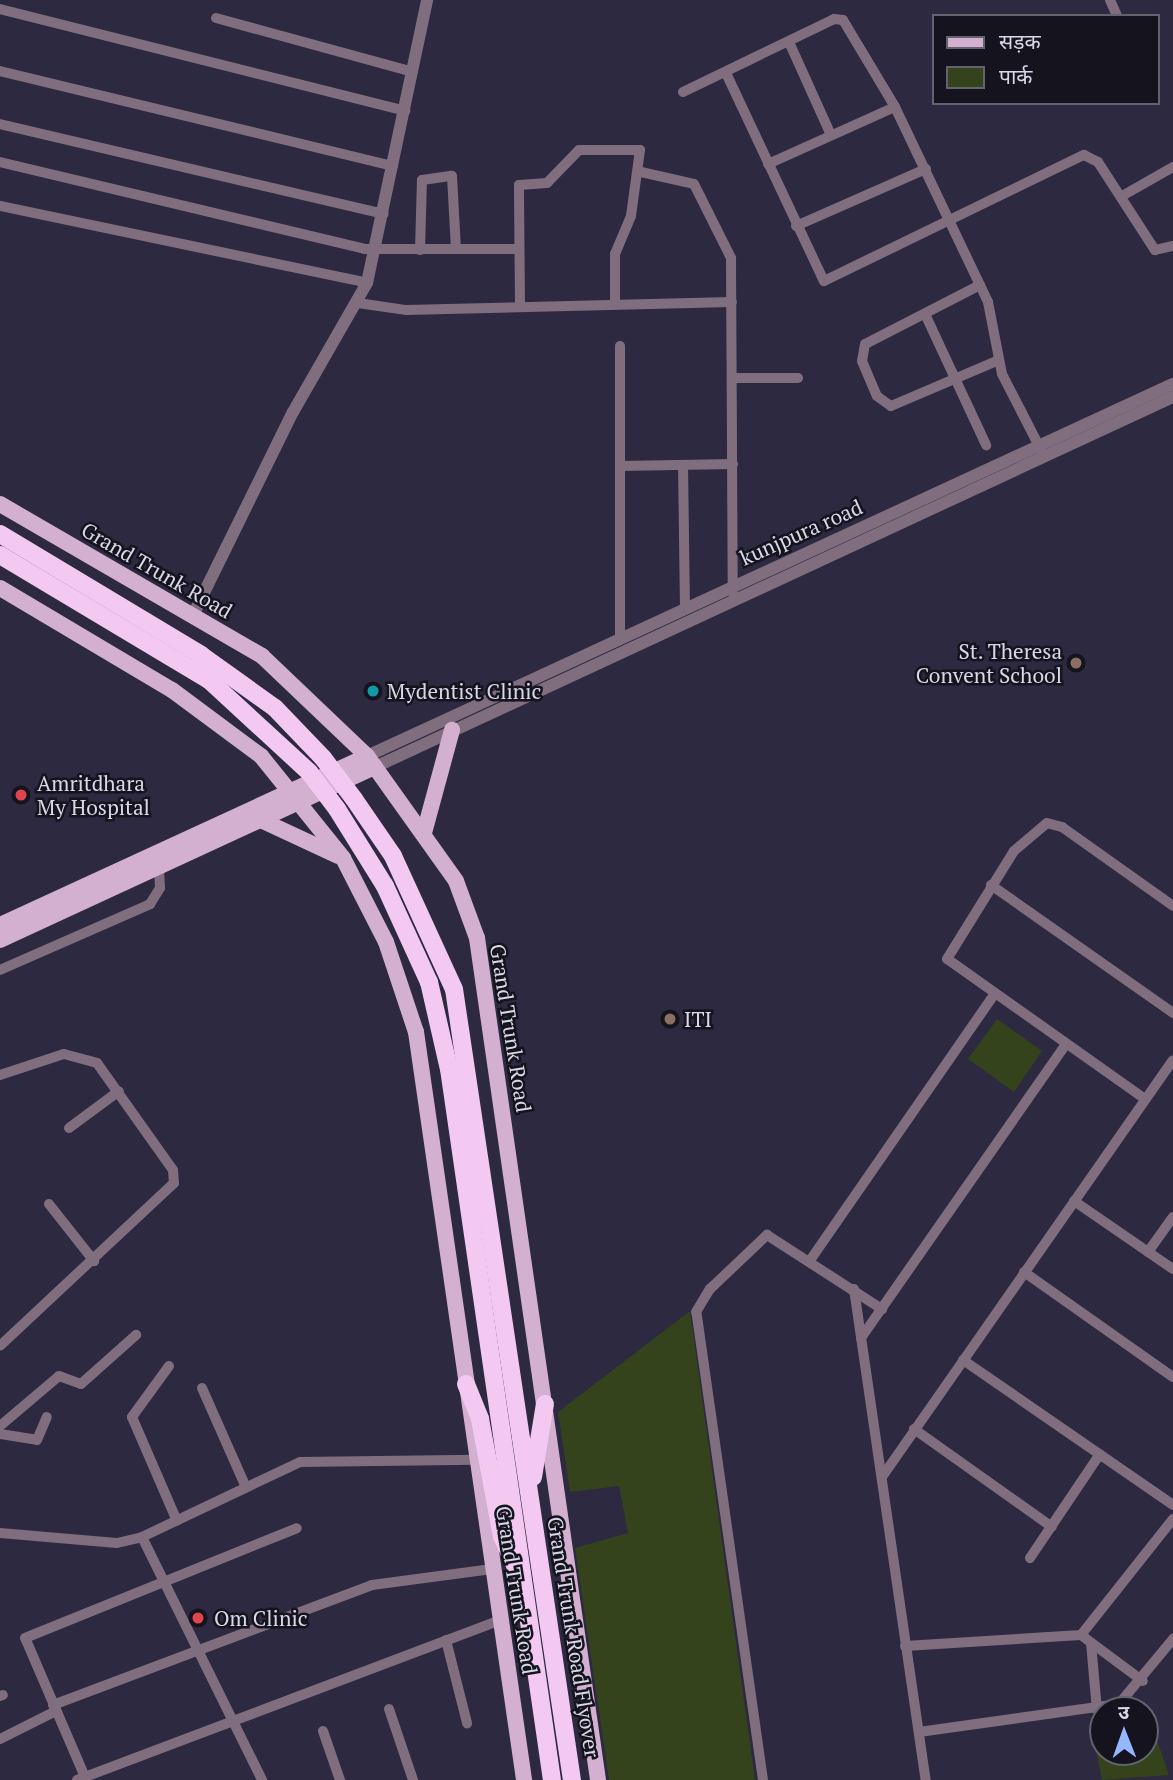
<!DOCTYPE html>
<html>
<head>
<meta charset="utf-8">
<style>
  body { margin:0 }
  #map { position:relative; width:1173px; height:1780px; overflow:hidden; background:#2c2940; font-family:"PT Serif","Noto Sans Devanagari",serif }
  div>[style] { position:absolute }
  .green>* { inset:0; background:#34431b }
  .minor>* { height:10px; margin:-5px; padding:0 5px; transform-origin:5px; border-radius:5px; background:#806e7e }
  .tertiary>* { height:12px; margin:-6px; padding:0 6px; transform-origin:6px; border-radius:6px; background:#806e7e }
  .primary>* { height:16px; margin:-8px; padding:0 8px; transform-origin:8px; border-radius:8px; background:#d3afd0 }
  .motorway>* { height:18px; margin:-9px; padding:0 9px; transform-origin:9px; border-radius:9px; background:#f4c9f1 }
  .motorway-bridge>* { height:18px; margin:-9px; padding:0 9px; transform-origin:9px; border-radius:9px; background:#f4c9f1 }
  .dots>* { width:19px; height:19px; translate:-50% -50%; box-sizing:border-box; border:4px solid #15131e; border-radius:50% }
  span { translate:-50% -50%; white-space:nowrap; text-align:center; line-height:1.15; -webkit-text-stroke:5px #15131e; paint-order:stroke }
  .street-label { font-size:21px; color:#d9d8e8 }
  .poi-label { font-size:21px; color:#d9d8e8 }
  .right { translate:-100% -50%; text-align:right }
  .left { translate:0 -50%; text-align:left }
  .legend { position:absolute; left:932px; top:14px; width:228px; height:91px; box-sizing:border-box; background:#15131e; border:2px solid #63626f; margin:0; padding:9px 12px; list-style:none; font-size:21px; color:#d9d8e8 }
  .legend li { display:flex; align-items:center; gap:14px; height:35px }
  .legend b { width:35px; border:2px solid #63626f }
  .north { position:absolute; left:1089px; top:1696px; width:70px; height:70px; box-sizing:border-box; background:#15131e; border:2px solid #63626f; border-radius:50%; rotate:359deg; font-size:19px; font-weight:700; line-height:28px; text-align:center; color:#d9d8e8 }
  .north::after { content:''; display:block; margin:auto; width:24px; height:32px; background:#96b6fd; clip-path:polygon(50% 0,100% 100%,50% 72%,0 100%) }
</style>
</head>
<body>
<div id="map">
  <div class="green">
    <div style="clip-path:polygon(997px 1019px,1042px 1051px,1014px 1092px,968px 1059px)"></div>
    <div style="clip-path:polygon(690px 1311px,755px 1780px,609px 1780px,575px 1548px,628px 1533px,619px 1486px,570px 1492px,558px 1412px)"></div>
    <div style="clip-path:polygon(1148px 1714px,1169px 1775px,1102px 1780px,1090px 1721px,1103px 1719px,1103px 1752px,1145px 1752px)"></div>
  </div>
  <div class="minor">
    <div style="left:1110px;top:0;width:17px;rotate:66deg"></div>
    <div style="left:0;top:9px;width:418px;rotate:14.1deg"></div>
    <div style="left:216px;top:18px;width:204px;rotate:15.3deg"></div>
    <div style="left:789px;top:42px;width:102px;rotate:65.7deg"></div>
    <div style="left:0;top:71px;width:404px;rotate:13.6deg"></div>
    <div style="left:726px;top:73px;width:230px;rotate:64.8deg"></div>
    <div style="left:824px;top:281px;width:289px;rotate:-25.9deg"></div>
    <div style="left:1084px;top:155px;width:16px;rotate:27deg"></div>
    <div style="left:1098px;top:162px;width:105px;rotate:57.1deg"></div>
    <div style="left:1155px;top:250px;width:18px;rotate:-13deg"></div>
    <div style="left:683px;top:92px;width:168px;rotate:-25.8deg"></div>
    <div style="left:834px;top:19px;width:9px;rotate:6deg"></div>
    <div style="left:843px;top:20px;width:101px;rotate:59.1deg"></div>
    <div style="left:895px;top:107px;width:216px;rotate:64.5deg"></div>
    <div style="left:988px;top:302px;width:73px;rotate:79deg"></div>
    <div style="left:1002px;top:374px;width:85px;rotate:62.8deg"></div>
    <div style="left:0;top:124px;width:394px;rotate:13.2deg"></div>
    <div style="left:0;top:162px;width:374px;rotate:13.4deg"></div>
    <div style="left:364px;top:249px;width:155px"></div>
    <div style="left:768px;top:164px;width:139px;rotate:-24.2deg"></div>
    <div style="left:641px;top:172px;width:54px;rotate:12.8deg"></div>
    <div style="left:694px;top:184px;width:83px;rotate:63.4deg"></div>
    <div style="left:731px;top:258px;width:335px;rotate:89.7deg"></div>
    <div style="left:1122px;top:196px;width:59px;rotate:-29.6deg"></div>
    <div style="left:0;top:206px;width:375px;rotate:11.8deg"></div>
    <div style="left:796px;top:226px;width:142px;rotate:-23.7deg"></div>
    <div style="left:420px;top:250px;width:70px;rotate:-88.4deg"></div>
    <div style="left:422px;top:180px;width:30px;rotate:-8deg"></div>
    <div style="left:452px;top:176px;width:73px;rotate:86.9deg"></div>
    <div style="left:980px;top:285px;width:129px;rotate:152.8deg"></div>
    <div style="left:865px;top:344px;width:17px;rotate:100deg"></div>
    <div style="left:862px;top:361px;width:38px;rotate:67deg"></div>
    <div style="left:877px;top:396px;width:17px;rotate:36deg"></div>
    <div style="left:891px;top:406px;width:117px;rotate:-23.1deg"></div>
    <div style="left:358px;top:303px;width:49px;rotate:8.3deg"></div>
    <div style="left:406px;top:310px;width:326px;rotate:-1.4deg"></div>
    <div style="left:520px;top:307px;width:122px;rotate:-90.5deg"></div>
    <div style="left:519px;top:185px;width:28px;rotate:-4deg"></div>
    <div style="left:547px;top:183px;width:46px;rotate:-45.9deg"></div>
    <div style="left:579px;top:150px;width:61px"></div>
    <div style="left:640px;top:150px;width:67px;rotate:97.8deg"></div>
    <div style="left:631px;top:216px;width:41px;rotate:112.8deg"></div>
    <div style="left:615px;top:254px;width:50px;rotate:90deg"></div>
    <div style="left:925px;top:314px;width:145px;rotate:65deg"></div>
    <div style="left:620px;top:346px;width:288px;rotate:90deg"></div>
    <div style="left:733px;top:378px;width:65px"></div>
    <div style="left:683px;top:465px;width:140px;rotate:89.2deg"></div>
    <div style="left:620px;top:466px;width:113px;rotate:-1deg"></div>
    <div style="left:991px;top:885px;width:223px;rotate:35.1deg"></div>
    <div style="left:0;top:970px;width:164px;rotate:-23.7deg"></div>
    <div style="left:150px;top:904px;width:19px;rotate:-58deg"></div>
    <div style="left:160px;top:888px;width:19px;rotate:-93deg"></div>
    <div style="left:0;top:1075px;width:67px;rotate:-18.2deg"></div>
    <div style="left:64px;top:1054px;width:34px;rotate:15deg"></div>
    <div style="left:97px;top:1063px;width:131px;rotate:54.6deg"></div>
    <div style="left:173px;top:1170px;width:13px;rotate:86deg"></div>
    <div style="left:174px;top:1183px;width:238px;rotate:136.9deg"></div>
    <div style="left:1145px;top:1099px;width:242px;rotate:-144.7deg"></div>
    <div style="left:947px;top:959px;width:127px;rotate:-58.2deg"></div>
    <div style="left:1014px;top:851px;width:43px;rotate:-40.3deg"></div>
    <div style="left:1047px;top:823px;width:16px;rotate:15deg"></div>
    <div style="left:1062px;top:827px;width:136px;rotate:35.4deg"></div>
    <div style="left:69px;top:1128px;width:62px;rotate:-36.5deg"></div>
    <div style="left:1074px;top:1201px;width:120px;rotate:34.5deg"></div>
    <div style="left:49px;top:1204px;width:73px;rotate:51.7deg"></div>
    <div style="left:1148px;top:1252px;width:43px;rotate:-54.5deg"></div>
    <div style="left:811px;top:1259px;width:321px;rotate:-55.3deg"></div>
    <div style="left:1024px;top:1272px;width:182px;rotate:35.2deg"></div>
    <div style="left:854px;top:1289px;width:496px;rotate:81.7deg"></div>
    <div style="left:861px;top:1338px;width:358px;rotate:-55.1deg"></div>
    <div style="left:963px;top:1360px;width:255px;rotate:34.6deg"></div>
    <div style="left:169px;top:1366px;width:63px;rotate:126deg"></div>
    <div style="left:132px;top:1417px;width:113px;rotate:66.6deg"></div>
    <div style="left:202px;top:1388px;width:106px;rotate:66.1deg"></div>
    <div style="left:0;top:1426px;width:77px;rotate:-40.3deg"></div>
    <div style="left:59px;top:1376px;width:23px;rotate:20deg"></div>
    <div style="left:81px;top:1384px;width:74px;rotate:-41.7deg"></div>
    <div style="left:914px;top:1429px;width:169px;rotate:35.4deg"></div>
    <div style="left:0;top:1434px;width:37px;rotate:9deg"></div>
    <div style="left:37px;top:1440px;width:25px;rotate:-67deg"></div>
    <div style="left:882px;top:1477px;width:508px;rotate:-55.09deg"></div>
    <div style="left:0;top:1533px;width:117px;rotate:4.9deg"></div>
    <div style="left:117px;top:1543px;width:26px;rotate:-13deg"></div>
    <div style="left:142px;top:1537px;width:175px;rotate:-25.4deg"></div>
    <div style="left:300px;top:1462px;width:176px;rotate:-0.7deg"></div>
    <div style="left:142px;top:1537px;width:271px;rotate:63.7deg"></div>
    <div style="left:1030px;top:1558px;width:125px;rotate:-56.1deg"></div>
    <div style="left:1081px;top:1635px;width:77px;rotate:36.6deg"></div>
    <div style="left:446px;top:1640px;width:86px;rotate:75.8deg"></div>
    <div style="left:1091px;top:1643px;width:67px;rotate:84.9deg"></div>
    <div style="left:905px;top:1646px;width:176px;rotate:-3.6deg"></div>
    <div style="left:1081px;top:1635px;width:148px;rotate:-51.6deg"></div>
    <div style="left:0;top:1696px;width:3px;rotate:-18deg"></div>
    <div style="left:53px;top:1705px;width:341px;rotate:-20.6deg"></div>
    <div style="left:372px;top:1585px;width:121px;rotate:-7.6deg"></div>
    <div style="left:389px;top:1709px;width:75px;rotate:71.3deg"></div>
    <div style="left:323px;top:1731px;width:52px;rotate:70.9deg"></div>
    <div style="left:919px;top:1732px;width:202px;rotate:-8deg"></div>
    <div style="left:1119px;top:1704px;width:85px;rotate:-50.3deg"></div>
    <div style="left:0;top:1739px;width:63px;rotate:-26.6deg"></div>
    <div style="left:85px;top:1777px;width:151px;rotate:-113.3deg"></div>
    <div style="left:25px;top:1638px;width:293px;rotate:-22deg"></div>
    <div style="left:77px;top:1780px;width:452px;rotate:-20.7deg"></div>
    <div style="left:763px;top:1780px;width:473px;rotate:-98.1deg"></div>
    <div style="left:696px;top:1312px;width:27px;rotate:-59deg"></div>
    <div style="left:710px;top:1289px;width:79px;rotate:-43.5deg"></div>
    <div style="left:767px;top:1235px;width:137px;rotate:32.8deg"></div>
  </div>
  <div class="tertiary">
    <div style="left:193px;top:615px;width:226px;rotate:-63.8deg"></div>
    <div style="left:293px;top:412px;width:149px;rotate:-60.2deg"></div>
    <div style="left:367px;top:283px;width:289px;rotate:-78deg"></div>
    <div style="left:367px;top:756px;width:888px;rotate:-24.78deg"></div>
    <div style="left:375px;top:767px;width:880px;rotate:-24.88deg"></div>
  </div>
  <div class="primary">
    <div style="left:0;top:504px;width:303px;rotate:30.1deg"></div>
    <div style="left:262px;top:656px;width:145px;rotate:43.6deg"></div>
    <div style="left:367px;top:756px;width:153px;rotate:54.5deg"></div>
    <div style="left:456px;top:881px;width:61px;rotate:69.8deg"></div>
    <div style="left:477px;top:938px;width:851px;rotate:81.82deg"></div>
    <div style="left:0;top:588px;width:200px;rotate:30.7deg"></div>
    <div style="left:172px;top:690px;width:111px;rotate:36.6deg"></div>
    <div style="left:261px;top:756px;width:131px;rotate:51.2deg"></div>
    <div style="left:343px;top:858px;width:94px;rotate:62.9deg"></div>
    <div style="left:386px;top:942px;width:95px;rotate:71.6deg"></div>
    <div style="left:416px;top:1032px;width:756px;rotate:81.78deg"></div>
    <div style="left:263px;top:821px;width:83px;rotate:25deg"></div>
    <div style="left:424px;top:833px;width:107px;rotate:-74.8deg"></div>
    <div style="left:0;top:925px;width:404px;rotate:-24.7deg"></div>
    <div style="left:0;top:940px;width:413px;rotate:-24.8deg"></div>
  </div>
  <div class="motorway">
    <div style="left:0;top:534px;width:235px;rotate:31deg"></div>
    <div style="left:201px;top:655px;width:91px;rotate:35.6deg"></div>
    <div style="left:275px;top:708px;width:69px;rotate:46.2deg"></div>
    <div style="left:0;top:555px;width:244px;rotate:30.9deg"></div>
    <div style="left:209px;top:680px;width:136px;rotate:42.6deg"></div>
    <div style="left:354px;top:799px;width:69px;rotate:55.6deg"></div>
    <div style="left:393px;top:856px;width:146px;rotate:65.4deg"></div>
    <div style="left:454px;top:989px;width:800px;rotate:81.52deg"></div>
    <div style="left:337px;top:809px;width:91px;rotate:58.1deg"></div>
    <div style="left:385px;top:886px;width:106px;rotate:65.4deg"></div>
    <div style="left:429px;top:982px;width:89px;rotate:77.1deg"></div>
    <div style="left:449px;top:1069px;width:718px;rotate:81.76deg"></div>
    <div style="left:466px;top:1384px;width:38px;rotate:68deg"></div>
    <div style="left:480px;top:1419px;width:119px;rotate:79.4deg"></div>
    <div style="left:502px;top:1536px;width:37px;rotate:66deg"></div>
    <div style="left:533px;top:1477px;width:74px;rotate:-80.7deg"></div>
  </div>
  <div class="motorway-bridge">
    <div style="left:323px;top:758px;width:51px;rotate:52.9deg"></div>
    <div style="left:309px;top:772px;width:46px;rotate:52.9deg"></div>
  </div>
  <div class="dots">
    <div style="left:1076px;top:663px;background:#8d6e63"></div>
    <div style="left:373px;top:691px;background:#0f9aa8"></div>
    <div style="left:21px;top:795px;background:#e0444e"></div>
    <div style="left:670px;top:1019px;background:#8d6e63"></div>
    <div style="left:198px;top:1618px;background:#e0444e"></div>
  </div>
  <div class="street-label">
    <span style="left:801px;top:532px;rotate:-24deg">kunjpura road</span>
    <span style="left:157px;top:570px;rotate:30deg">Grand Trunk Road</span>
    <span style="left:511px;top:1028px;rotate:81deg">Grand Trunk Road</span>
    <span style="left:517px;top:1590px;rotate:81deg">Grand Trunk Road</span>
    <span style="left:574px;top:1637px;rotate:81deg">Grand Trunk Road Flyover</span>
  </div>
  <div class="poi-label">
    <span class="right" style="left:1062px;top:663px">St. Theresa<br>Convent School</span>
    <span class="left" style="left:387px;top:691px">Mydentist Clinic</span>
    <span class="left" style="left:37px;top:795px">Amritdhara<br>My Hospital</span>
    <span class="left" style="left:684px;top:1019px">ITI</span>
    <span class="left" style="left:214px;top:1618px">Om Clinic</span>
  </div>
  <ul class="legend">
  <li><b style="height:9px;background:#d3afd0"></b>सड़क</li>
  <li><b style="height:19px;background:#34431b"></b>पार्क</li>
  </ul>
  <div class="north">उ</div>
</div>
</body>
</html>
